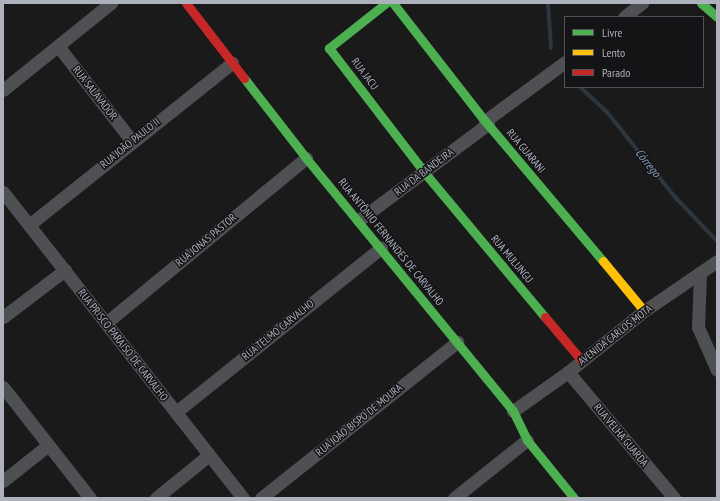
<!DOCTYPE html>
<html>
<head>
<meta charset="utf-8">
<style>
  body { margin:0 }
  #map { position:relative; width:720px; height:501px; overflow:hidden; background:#1a1a1b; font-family:"PT Sans Narrow",sans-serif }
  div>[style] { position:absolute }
  .stream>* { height:4px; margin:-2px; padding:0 2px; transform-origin:2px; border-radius:2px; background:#2d353d }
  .street>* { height:13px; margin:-6.5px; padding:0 6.5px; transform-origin:6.5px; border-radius:6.5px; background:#4e5054 }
  .fast>* { height:9px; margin:-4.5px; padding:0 4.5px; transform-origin:4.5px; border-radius:4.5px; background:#4caf50 }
  .slow>* { height:9px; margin:-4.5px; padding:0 4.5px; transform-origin:4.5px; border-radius:4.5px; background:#ffc107 }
  .jam>* { height:9px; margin:-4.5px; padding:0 4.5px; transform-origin:4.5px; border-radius:4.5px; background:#c62828 }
  span { translate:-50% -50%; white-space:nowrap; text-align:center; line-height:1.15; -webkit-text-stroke:3px #141417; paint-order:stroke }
  .street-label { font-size:11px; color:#acb1bb }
  .water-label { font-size:12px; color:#849eb6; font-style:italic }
  .frame { position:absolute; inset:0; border:4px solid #acb1bb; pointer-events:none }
  .legend { position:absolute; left:564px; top:16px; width:140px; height:72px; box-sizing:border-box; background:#141417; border:1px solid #515359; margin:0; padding:5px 7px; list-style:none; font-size:12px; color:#acb1bb }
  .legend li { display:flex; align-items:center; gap:8px; height:20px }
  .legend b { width:20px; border:1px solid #515359 }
</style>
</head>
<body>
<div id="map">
  <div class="stream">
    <div style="left:548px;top:3px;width:45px;rotate:86.2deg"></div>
    <div style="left:580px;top:87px;width:37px;rotate:43deg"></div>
    <div style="left:607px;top:112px;width:107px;rotate:51.4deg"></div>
    <div style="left:674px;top:196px;width:61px;rotate:46.3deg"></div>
  </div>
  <div class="street">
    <div style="left:624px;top:17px;width:23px;rotate:-38deg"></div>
    <div style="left:58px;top:46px;width:120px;rotate:52.1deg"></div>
    <div style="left:3px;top:90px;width:139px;rotate:-38.9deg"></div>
    <div style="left:485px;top:121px;width:99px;rotate:-36.4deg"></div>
    <div style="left:3px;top:192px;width:389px;rotate:51.9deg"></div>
    <div style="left:359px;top:220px;width:161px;rotate:-36.7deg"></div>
    <div style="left:29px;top:225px;width:260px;rotate:-38.6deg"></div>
    <div style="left:700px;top:273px;width:54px;rotate:92.1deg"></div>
    <div style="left:698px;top:327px;width:47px;rotate:66.2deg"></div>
    <div style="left:3px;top:317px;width:78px;rotate:-37.2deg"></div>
    <div style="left:107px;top:322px;width:258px;rotate:-39.5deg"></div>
    <div style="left:568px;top:372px;width:165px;rotate:49.9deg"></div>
    <div style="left:3px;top:387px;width:141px;rotate:51.9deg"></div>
    <div style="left:513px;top:411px;width:67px;rotate:-35.3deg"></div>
    <div style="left:568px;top:372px;width:97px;rotate:-38.8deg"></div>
    <div style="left:644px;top:311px;width:88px;rotate:-34.4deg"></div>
    <div style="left:176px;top:412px;width:263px;rotate:-38.7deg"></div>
    <div style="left:3px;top:481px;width:56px;rotate:-38.5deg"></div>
    <div style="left:156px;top:498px;width:68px;rotate:-39.1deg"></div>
    <div style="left:261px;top:498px;width:251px;rotate:-38.5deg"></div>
    <div style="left:454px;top:498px;width:93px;rotate:-38.5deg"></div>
  </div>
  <div class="fast">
    <div style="left:386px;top:3px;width:73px;rotate:141.7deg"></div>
    <div style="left:329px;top:48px;width:156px;rotate:52.5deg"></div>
    <div style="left:424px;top:172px;width:189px;rotate:50.2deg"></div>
    <div style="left:393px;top:3px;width:150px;rotate:52.1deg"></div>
    <div style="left:485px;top:121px;width:183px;rotate:49.9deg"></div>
    <div style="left:701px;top:3px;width:21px;rotate:41deg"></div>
    <div style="left:244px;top:78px;width:101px;rotate:52.2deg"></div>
    <div style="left:306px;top:158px;width:327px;rotate:50.7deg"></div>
    <div style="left:513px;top:411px;width:32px;rotate:64deg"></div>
    <div style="left:527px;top:440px;width:75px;rotate:51deg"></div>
  </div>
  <div class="slow">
    <div style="left:603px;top:261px;width:65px;rotate:50.6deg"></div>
  </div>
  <div class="jam">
    <div style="left:186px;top:3px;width:95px;rotate:52.3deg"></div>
    <div style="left:545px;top:317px;width:57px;rotate:49.9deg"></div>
  </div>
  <div class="street-label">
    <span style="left:365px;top:74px;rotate:53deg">RUA JACU</span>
    <span style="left:95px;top:93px;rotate:52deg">RUA SALAVADOR</span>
    <span style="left:130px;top:143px;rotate:-39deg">RUA JOÃO PAULO II</span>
    <span style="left:526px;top:151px;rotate:50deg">RUA GUARANI</span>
    <span style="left:424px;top:172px;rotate:-37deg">RUA DA BANDEIRA</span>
    <span style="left:206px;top:240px;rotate:-40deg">RUA JONAS PASTOR</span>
    <span style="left:391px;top:242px;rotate:51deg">RUA ANTÔNIO FERNANDES DE CARVALHO</span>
    <span style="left:512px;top:259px;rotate:50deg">RUA MULUNGU</span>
    <span style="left:278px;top:330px;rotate:-39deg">RUA TELMO CARVALHO</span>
    <span style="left:615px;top:335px;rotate:-38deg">AVENIDA CARLOS MOTA</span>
    <span style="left:123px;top:345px;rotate:52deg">RUA PRISCO PARAISO DE CARVALHO</span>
    <span style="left:359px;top:420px;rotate:-39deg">RUA JOÃO BISPO DE MOURA</span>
    <span style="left:621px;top:435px;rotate:50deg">RUA VELHA GUARDA</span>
  </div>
  <div class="water-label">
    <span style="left:648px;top:163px;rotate:51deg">Córrego</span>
  </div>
  <div class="frame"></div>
  <ul class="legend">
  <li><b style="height:5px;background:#4caf50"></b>Livre</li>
  <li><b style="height:5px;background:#ffc107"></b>Lento</li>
  <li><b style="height:5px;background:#c62828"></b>Parado</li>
  </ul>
</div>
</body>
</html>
